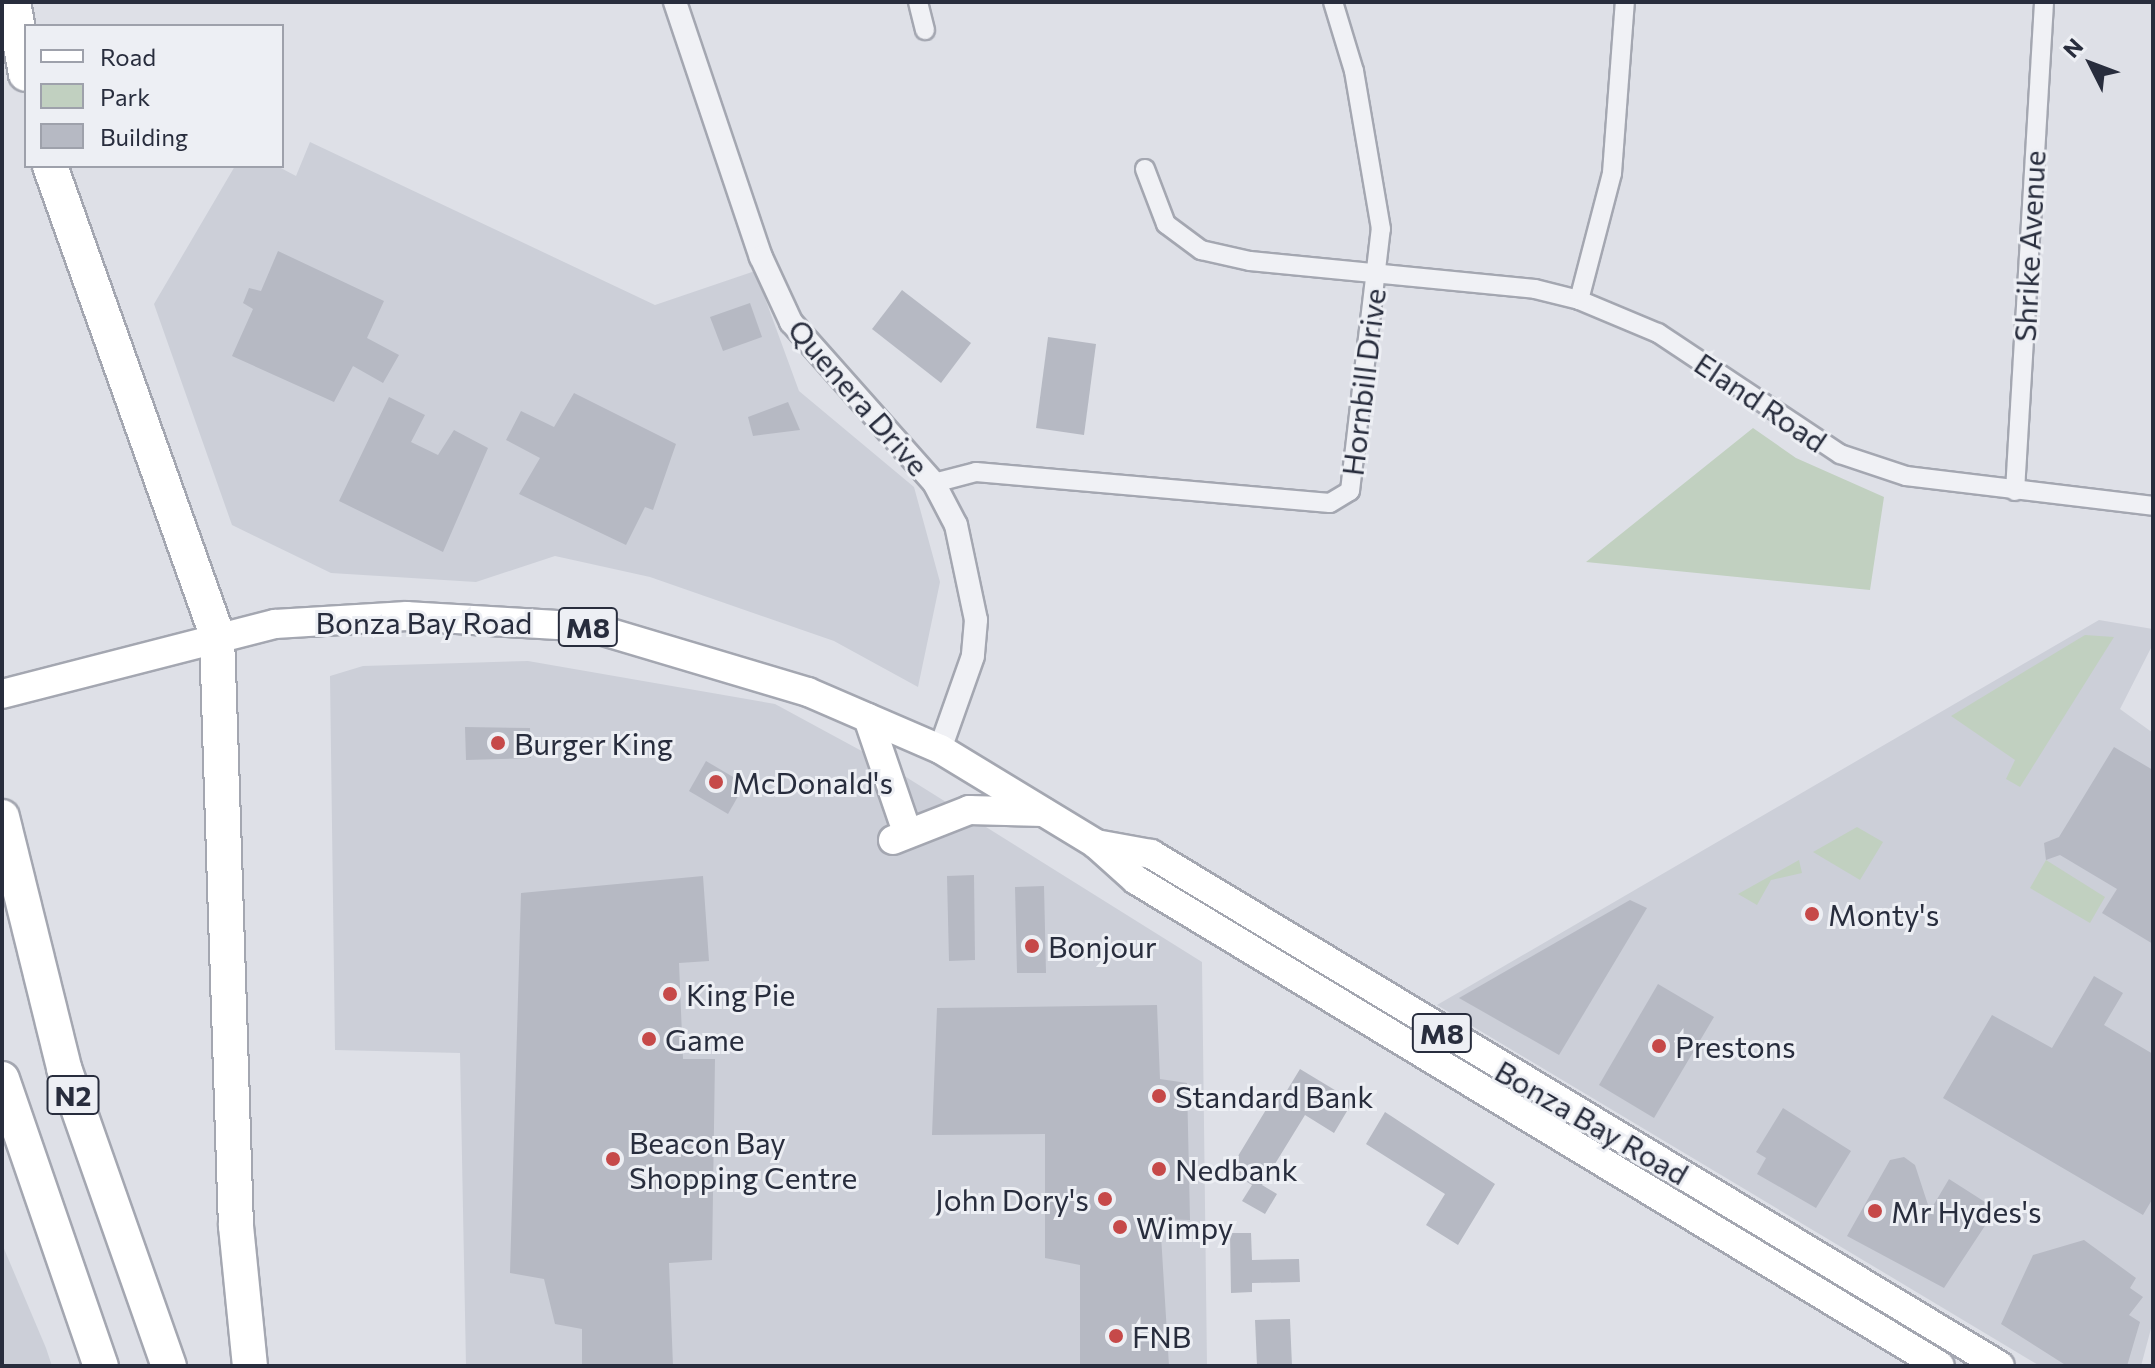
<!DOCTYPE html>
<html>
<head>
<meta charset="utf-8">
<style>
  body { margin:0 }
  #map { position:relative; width:2155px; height:1368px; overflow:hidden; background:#dee0e7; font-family:Commissioner,sans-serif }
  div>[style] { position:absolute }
  .built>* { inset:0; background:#cccfd8 }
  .green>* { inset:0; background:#c1d0c0 }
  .building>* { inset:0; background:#b6b9c3 }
  .roads { filter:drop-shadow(2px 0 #a4a7b1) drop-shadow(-2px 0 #a4a7b1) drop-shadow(0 2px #a4a7b1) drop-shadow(0 -2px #a4a7b1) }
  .minor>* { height:18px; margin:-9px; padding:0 9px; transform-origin:9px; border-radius:9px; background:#f0f1f5 }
  .tertiary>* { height:22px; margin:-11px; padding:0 11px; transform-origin:11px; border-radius:11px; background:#f0f1f5 }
  .primary>* { height:28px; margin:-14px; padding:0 14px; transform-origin:14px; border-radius:14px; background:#fff }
  .motorway>* { height:34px; margin:-17px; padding:0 17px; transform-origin:17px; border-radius:17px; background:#fff }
  .dots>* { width:22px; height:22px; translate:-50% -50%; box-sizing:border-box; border:4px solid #edeff4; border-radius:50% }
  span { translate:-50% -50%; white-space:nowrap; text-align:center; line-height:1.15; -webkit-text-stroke:6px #edeff4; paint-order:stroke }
  .shield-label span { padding:2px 6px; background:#edeff4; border:2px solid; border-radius:6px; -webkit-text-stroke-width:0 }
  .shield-label { font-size:28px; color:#282d3d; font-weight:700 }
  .street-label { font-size:30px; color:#282d3d }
  .poi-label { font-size:30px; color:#282d3d }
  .left { translate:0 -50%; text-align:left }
  .right { translate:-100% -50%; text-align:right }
  .frame { position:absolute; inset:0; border:4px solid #282d3d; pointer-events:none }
  .legend { position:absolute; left:24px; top:24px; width:260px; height:144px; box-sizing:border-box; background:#edeff4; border:2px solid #9ea1ab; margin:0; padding:10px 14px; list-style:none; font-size:24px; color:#282d3d }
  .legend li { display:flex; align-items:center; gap:16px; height:40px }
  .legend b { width:40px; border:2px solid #9ea1ab }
  .north { position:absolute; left:2051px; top:24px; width:80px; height:80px; -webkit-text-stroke:6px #edeff4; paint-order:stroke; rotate:312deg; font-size:22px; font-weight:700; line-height:32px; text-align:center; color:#282d3d }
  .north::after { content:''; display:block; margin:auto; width:28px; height:36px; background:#282d3d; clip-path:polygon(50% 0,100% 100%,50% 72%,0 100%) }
</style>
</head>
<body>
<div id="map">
  <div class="built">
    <div style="clip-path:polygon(310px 142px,655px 305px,755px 271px,799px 391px,914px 487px,940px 582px,918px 687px,834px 641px,650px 577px,555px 556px,476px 582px,331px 573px,232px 525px,154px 304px,235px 166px,277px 166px,296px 176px)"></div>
    <div style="clip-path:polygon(2099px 620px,2153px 629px,2153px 644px,2120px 709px,2153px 733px,2153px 1321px,2141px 1366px,2040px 1366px,1437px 1005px)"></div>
    <div style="clip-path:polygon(528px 661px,775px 704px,882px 762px,1202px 962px,1207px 1366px,466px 1366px,460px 1053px,335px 1050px,330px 676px,363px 666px)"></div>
    <div style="clip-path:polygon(2px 1244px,46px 1348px,52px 1366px,2px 1366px)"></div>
  </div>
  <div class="green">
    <div style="clip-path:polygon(1753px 428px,1796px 458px,1884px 497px,1870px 590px,1586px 562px)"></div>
    <div style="clip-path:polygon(2085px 635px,2114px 637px,2020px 787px,2006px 779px,2015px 760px,1951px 716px)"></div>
    <div style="clip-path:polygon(1857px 827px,1883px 842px,1860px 880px,1813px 852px)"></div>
    <div style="clip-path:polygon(1799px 860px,1802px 873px,1771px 880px,1757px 905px,1738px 894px)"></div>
    <div style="clip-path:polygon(2046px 860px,2105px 897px,2090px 923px,2030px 888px)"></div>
  </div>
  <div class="building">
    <div style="clip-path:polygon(278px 251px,384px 301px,367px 338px,399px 355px,383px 383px,353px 366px,334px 402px,232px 356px,253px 309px,243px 303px,249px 288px,261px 291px)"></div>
    <div style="clip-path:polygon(902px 290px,971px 343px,941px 383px,872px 329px)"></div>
    <div style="clip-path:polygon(750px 303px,762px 337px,723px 351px,710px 317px)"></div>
    <div style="clip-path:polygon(1048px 337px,1096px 344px,1084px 435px,1036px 428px)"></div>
    <div style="clip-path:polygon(574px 393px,676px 444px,653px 510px,645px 507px,626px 545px,519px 494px,540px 458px,506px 440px,521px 411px,554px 427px)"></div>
    <div style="clip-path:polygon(389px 397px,425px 415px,411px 442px,438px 455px,454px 430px,488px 448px,443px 552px,339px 501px)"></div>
    <div style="clip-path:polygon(788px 402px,800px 430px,753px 436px,748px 417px)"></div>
    <div style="clip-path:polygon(465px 727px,530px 728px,531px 758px,466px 760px)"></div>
    <div style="clip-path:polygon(2114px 747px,2153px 770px,2153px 944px,2102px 913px,2117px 889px,2060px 855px,2046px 860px,2044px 843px,2059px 837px)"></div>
    <div style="clip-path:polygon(706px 761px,745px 784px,728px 814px,689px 791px)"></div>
    <div style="clip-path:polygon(974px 875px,975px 960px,949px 961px,947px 876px)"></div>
    <div style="clip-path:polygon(703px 876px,709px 961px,679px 963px,683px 1059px,715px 1059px,712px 1260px,669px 1263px,673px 1366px,582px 1366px,582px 1329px,555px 1324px,544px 1279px,510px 1273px,521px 893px)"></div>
    <div style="clip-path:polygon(1044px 886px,1046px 973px,1017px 973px,1015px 887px)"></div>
    <div style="clip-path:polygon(1630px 900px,1647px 908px,1559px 1055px,1459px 998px)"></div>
    <div style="clip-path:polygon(2094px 976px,2123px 993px,2104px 1025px,2153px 1054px,2153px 1198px,2143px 1215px,1943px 1098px,1992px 1015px,2052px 1048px)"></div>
    <div style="clip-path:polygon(1658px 984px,1714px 1017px,1654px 1118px,1599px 1085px)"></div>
    <div style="clip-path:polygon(1157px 1005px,1160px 1079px,1187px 1083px,1190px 1220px,1160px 1219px,1169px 1366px,1080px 1366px,1080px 1265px,1045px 1258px,1045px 1134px,932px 1135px,937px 1008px)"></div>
    <div style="clip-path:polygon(1300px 1069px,1353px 1101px,1334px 1133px,1305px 1115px,1262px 1185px,1277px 1194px,1265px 1214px,1242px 1201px,1252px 1185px,1229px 1171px,1276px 1093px,1283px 1097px)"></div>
    <div style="clip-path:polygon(1783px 1108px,1851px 1151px,1816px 1208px,1757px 1174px,1766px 1158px,1756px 1152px)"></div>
    <div style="clip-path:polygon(1385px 1112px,1495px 1184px,1458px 1245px,1426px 1225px,1445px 1194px,1366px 1144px)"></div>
    <div style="clip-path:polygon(1904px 1157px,1915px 1165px,1930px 1211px,1949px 1179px,1996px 1209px,1944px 1288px,1847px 1236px,1890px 1160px)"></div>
    <div style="clip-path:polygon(1230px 1233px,1251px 1233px,1252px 1260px,1299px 1259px,1300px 1282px,1252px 1283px,1252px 1292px,1231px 1293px)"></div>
    <div style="clip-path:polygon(2084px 1240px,2136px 1278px,2130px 1288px,2143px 1297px,2129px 1315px,2140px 1322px,2127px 1366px,2067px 1366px,2001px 1324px,2033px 1255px)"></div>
    <div style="clip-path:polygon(1290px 1319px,1292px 1366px,1257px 1366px,1255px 1320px)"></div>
  </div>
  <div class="roads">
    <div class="minor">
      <div style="left:918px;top:2px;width:29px;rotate:76deg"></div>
      <div style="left:1145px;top:169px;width:59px;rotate:69.1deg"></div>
      <div style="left:1166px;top:224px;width:44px;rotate:36.6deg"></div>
      <div style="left:1201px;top:250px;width:50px;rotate:12.7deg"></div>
      <div style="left:1250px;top:261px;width:286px;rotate:5.6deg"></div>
      <div style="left:1535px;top:289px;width:45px;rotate:14deg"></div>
      <div style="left:1579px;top:300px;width:86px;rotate:22.7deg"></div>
      <div style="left:1658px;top:333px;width:219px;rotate:33.6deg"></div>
      <div style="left:1840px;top:454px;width:70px;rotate:18.4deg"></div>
      <div style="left:1906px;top:476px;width:249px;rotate:6.9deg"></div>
      <div style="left:1579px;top:300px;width:131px;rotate:-75.4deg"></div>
      <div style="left:1612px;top:173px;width:171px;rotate:-85.7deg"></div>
      <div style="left:934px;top:483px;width:43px;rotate:-14.7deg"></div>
      <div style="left:976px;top:472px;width:355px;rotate:5deg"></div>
      <div style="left:1330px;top:503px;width:23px;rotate:-31deg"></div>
      <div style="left:1350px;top:491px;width:264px;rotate:-83.3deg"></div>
      <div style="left:1381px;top:229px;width:160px;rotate:-99.7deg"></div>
      <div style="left:1354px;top:71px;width:72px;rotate:-106.9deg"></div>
      <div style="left:2015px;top:491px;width:490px;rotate:-86.6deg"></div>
    </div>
    <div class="tertiary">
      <div style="left:675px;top:2px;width:269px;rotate:71.4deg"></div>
      <div style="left:761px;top:257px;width:72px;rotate:65.2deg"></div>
      <div style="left:791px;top:322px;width:215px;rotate:48.4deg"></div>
      <div style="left:934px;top:483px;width:47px;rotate:62.4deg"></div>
      <div style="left:956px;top:525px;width:97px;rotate:78.1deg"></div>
      <div style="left:976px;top:620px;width:36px;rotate:95deg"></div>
      <div style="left:973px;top:656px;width:99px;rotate:109.5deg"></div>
    </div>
    <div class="primary">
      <div style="left:2px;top:694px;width:282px;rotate:-14.4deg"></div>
      <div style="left:275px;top:624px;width:132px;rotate:-3.5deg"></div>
      <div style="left:407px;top:616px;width:183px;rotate:3.4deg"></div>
      <div style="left:590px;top:627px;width:227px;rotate:16.6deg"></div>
      <div style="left:808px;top:692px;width:144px;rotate:23.4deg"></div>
      <div style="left:940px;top:749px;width:183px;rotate:31.3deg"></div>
      <div style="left:1096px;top:844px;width:54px;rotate:42deg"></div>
      <div style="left:1136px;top:880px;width:939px;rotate:31.15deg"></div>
      <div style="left:868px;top:718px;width:108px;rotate:71.1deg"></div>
      <div style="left:893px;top:840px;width:82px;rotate:-21.5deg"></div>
      <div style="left:969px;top:810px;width:74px;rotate:1.5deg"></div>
      <div style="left:1096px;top:844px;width:56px;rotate:10.3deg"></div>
      <div style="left:1151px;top:854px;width:991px;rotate:31.09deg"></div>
    </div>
    <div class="motorway">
      <div style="left:13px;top:2px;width:73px;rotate:79.8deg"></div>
      <div style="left:50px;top:166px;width:499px;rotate:70.4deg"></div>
      <div style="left:217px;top:636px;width:590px;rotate:88.16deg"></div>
      <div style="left:236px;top:1226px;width:141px;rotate:84.3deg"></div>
      <div style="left:2px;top:817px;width:259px;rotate:76.1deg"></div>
      <div style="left:64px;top:1068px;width:316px;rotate:70.6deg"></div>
      <div style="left:2px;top:1079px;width:304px;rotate:71deg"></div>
    </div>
  </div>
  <div class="dots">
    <div style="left:498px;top:743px;background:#c64949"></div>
    <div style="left:716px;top:782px;background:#c64949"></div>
    <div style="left:1812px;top:914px;background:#c64949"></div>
    <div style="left:1032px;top:946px;background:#c64949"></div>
    <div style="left:670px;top:994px;background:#c64949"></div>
    <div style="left:649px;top:1039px;background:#c64949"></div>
    <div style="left:1659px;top:1046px;background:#c64949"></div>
    <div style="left:1159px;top:1096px;background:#c64949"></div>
    <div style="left:613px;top:1159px;background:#c64949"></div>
    <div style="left:1159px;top:1169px;background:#c64949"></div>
    <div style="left:1105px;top:1199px;background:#c64949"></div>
    <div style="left:1875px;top:1211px;background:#c64949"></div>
    <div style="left:1120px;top:1227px;background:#c64949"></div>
    <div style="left:1116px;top:1336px;background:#c64949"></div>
  </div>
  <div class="shield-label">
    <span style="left:588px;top:627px">M8</span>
    <span style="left:1442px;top:1033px">M8</span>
    <span style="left:73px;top:1095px">N2</span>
  </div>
  <div class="street-label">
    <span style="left:2029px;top:246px;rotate:-87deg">Shrike Avenue</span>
    <span style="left:1363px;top:382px;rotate:-83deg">Hornbill Drive</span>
    <span style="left:859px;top:397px;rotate:49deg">Quenera Drive</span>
    <span style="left:1761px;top:402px;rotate:34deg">Eland Road</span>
    <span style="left:424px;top:622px">Bonza Bay Road</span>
    <span style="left:1592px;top:1122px;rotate:30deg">Bonza Bay Road</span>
  </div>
  <div class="poi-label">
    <span class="left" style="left:514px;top:743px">Burger King</span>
    <span class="left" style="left:732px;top:782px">McDonald's</span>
    <span class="left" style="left:1828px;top:914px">Monty's</span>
    <span class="left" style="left:1048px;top:946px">Bonjour</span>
    <span class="left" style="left:686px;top:994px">King Pie</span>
    <span class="left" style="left:665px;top:1039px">Game</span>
    <span class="left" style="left:1675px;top:1046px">Prestons</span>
    <span class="left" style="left:1175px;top:1096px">Standard Bank</span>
    <span class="left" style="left:629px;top:1159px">Beacon Bay<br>Shopping Centre</span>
    <span class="left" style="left:1175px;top:1169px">Nedbank</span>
    <span class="right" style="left:1089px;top:1199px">John Dory's</span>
    <span class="left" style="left:1891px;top:1211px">Mr Hydes's</span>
    <span class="left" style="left:1136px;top:1227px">Wimpy</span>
    <span class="left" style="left:1132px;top:1336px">FNB</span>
  </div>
  <div class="frame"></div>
  <ul class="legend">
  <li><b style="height:10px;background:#fff"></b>Road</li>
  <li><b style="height:22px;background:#c1d0c0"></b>Park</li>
  <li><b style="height:22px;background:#b6b9c3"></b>Building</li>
  </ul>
  <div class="north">N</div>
</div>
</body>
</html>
